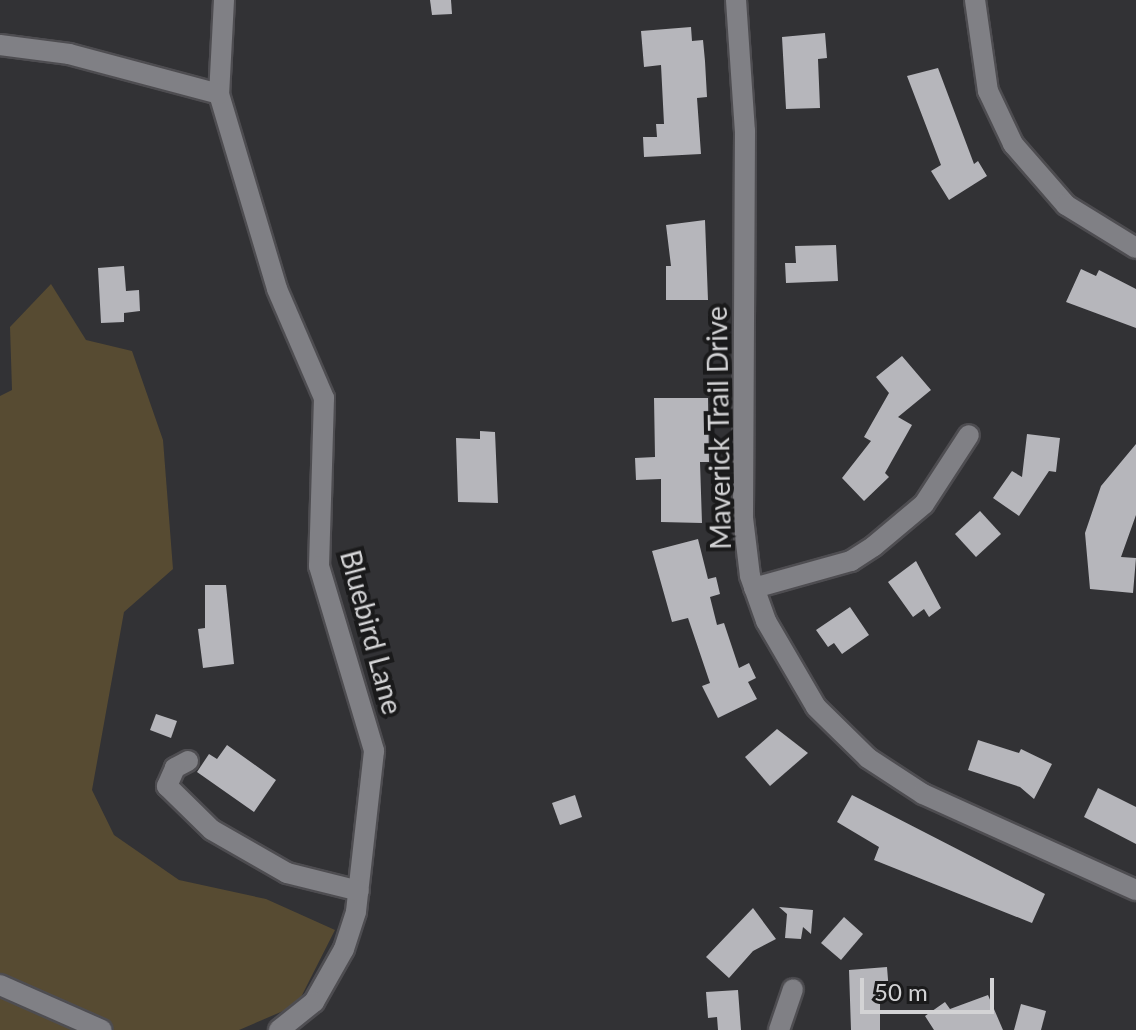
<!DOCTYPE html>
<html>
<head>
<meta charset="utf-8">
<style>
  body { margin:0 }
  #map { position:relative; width:1136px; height:1030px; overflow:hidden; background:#323235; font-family:Lato,sans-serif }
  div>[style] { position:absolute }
  .green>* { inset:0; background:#574b32 }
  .building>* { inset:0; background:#b6b6bb }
  .roads { filter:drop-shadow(2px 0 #4e4d51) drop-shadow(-2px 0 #4e4d51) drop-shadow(0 2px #4e4d51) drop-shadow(0 -2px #4e4d51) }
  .minor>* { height:20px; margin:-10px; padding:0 10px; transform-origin:10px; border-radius:10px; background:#808085 }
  span { translate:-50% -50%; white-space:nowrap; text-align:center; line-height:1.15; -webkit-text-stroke:8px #1a1a1b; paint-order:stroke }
  .street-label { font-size:28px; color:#d3d3d5 }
  .scale { position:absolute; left:860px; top:978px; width:134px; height:36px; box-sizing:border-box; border:4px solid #d3d3d5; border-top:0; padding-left:10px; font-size:24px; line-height:28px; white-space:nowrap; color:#d3d3d5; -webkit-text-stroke:6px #1a1a1b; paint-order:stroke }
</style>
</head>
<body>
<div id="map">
  <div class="green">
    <div style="clip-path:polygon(51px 284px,86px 340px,132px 351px,163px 440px,173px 569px,124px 612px,92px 790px,114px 835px,179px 880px,266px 899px,335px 930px,297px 1005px,239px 1030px,0 1030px,0 396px,12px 390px,10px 327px)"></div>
  </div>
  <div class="building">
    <div style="clip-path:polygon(430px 0,451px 0,452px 14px,432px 15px)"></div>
    <div style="clip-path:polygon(691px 27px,692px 41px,703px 40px,705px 61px,707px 97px,697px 98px,701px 154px,644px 157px,643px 137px,657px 137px,656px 124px,664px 124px,661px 65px,644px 67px,641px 31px)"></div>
    <div style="clip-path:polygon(825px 33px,827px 58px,818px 59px,820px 108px,786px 109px,782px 37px)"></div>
    <div style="clip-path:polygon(938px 68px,974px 164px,978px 161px,987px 176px,949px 200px,931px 171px,941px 165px,907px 76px)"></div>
    <div style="clip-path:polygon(705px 220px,708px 300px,666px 300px,666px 266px,671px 266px,666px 225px)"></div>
    <div style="clip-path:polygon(836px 245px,838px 281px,786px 283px,785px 263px,796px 263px,795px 246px)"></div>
    <div style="clip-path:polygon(124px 266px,126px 291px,139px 290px,140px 311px,124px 313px,124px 322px,101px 323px,98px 268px)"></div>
    <div style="clip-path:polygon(1081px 269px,1096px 276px,1099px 270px,1136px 289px,1136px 328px,1066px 302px)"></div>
    <div style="clip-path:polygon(902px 356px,931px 390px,898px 417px,912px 425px,885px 473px,889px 477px,864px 501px,842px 478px,871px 441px,864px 437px,889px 393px,876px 377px)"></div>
    <div style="clip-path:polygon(654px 398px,708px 398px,709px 462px,700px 462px,702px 523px,661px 522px,661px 479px,636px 480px,635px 458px,655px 457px)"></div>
    <div style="clip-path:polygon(480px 431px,495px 432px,498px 503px,458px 502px,456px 438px,480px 439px)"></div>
    <div style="clip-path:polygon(1027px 434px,1060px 438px,1056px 472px,1049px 471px,1019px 516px,993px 498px,1012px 471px,1022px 477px)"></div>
    <div style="clip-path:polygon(1136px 444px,1136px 515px,1121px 557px,1136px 558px,1133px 593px,1090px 589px,1085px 533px,1101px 486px)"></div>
    <div style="clip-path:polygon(980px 511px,1001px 534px,976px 557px,955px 534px)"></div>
    <div style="clip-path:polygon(698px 539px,708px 579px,716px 577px,720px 594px,710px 597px,717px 625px,724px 623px,739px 668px,749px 663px,756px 678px,748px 682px,757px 699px,718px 718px,702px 686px,710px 683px,688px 618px,672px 622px,652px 551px)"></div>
    <div style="clip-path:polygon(916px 561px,941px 608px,929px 617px,924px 609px,913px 617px,888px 582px)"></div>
    <div style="clip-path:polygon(205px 585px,226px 585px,234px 664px,203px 668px,198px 629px,205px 628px)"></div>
    <div style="clip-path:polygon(850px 607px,869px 635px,842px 654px,834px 643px,828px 647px,816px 630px)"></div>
    <div style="clip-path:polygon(156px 714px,177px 721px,171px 738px,150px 730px)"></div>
    <div style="clip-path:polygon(777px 729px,808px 753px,770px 786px,745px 757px)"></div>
    <div style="clip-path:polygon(978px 740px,1019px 753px,1021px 749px,1052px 764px,1034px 799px,1020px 787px,968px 770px)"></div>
    <div style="clip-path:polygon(227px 745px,276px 780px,254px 812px,197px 772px,209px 754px,217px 759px)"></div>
    <div style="clip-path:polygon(1098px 788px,1136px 807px,1136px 844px,1084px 817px)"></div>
    <div style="clip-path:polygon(575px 795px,582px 817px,560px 825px,552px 803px)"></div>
    <div style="clip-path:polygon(852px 795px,1045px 894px,1032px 923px,874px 860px,879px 847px,837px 822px)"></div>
    <div style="clip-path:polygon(779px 907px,813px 910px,811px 934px,803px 927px,801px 939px,785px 938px,787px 914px)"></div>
    <div style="clip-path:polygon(753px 908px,776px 939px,753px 951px,729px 978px,706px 957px)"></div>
    <div style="clip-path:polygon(844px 917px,863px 934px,841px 960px,821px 943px)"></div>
    <div style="clip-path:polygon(887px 967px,889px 992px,880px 993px,880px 1030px,851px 1030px,849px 970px)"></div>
    <div style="clip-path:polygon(738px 990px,741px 1030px,718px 1030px,717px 1017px,708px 1018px,706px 992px)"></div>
    <div style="clip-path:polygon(988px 995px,1003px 1030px,934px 1030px,925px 1016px,945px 1002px,950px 1009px)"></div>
    <div style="clip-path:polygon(1021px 1004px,1046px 1011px,1041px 1030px,1014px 1030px)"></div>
  </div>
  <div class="roads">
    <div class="minor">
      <div style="left:224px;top:0;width:94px;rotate:93deg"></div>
      <div style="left:219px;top:94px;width:203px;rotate:73.4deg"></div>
      <div style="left:277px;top:289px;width:119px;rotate:66.7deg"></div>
      <div style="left:324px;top:398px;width:168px;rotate:91.7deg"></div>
      <div style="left:319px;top:566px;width:193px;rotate:73.4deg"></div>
      <div style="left:374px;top:751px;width:162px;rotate:96.4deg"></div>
      <div style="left:356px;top:912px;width:39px;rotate:108deg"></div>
      <div style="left:344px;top:949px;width:61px;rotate:119.5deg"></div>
      <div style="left:314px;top:1002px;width:45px;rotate:141.3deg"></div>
      <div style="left:736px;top:0;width:131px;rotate:86.1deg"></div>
      <div style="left:745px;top:131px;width:387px;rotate:90.3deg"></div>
      <div style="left:743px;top:518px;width:58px;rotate:83.1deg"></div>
      <div style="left:750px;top:576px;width:48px;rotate:70.4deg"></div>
      <div style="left:766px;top:621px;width:99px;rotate:59.8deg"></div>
      <div style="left:816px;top:707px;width:73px;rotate:44.4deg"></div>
      <div style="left:868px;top:758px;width:66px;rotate:33.2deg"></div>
      <div style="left:923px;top:794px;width:234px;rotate:24.3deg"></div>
      <div style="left:975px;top:0;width:92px;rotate:81.9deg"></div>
      <div style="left:988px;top:91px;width:59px;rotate:64.7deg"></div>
      <div style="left:1013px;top:144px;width:81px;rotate:49deg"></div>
      <div style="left:1066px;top:205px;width:82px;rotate:31.6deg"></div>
      <div style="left:0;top:45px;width:70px;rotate:7.4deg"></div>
      <div style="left:69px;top:54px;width:155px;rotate:14.9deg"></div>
      <div style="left:754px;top:588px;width:101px;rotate:-15.6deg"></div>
      <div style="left:851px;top:561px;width:27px;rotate:-33deg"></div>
      <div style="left:874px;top:546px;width:65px;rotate:-40deg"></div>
      <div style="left:924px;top:504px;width:82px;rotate:-56.9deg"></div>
      <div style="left:188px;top:761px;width:15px;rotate:152deg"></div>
      <div style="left:175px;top:768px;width:20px;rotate:114deg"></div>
      <div style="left:167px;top:786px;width:63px;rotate:44.4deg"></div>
      <div style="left:212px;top:830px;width:86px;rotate:29.8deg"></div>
      <div style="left:287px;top:873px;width:74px;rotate:14deg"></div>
      <div style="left:0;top:985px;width:111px;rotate:23.8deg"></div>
      <div style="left:779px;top:1030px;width:43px;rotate:-71.1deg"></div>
    </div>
  </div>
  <div class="street-label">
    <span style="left:718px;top:428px;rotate:-91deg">Maverick Trail Drive</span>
    <span style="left:372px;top:632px;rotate:75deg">Bluebird Lane</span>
  </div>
  <div class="scale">50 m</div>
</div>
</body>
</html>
